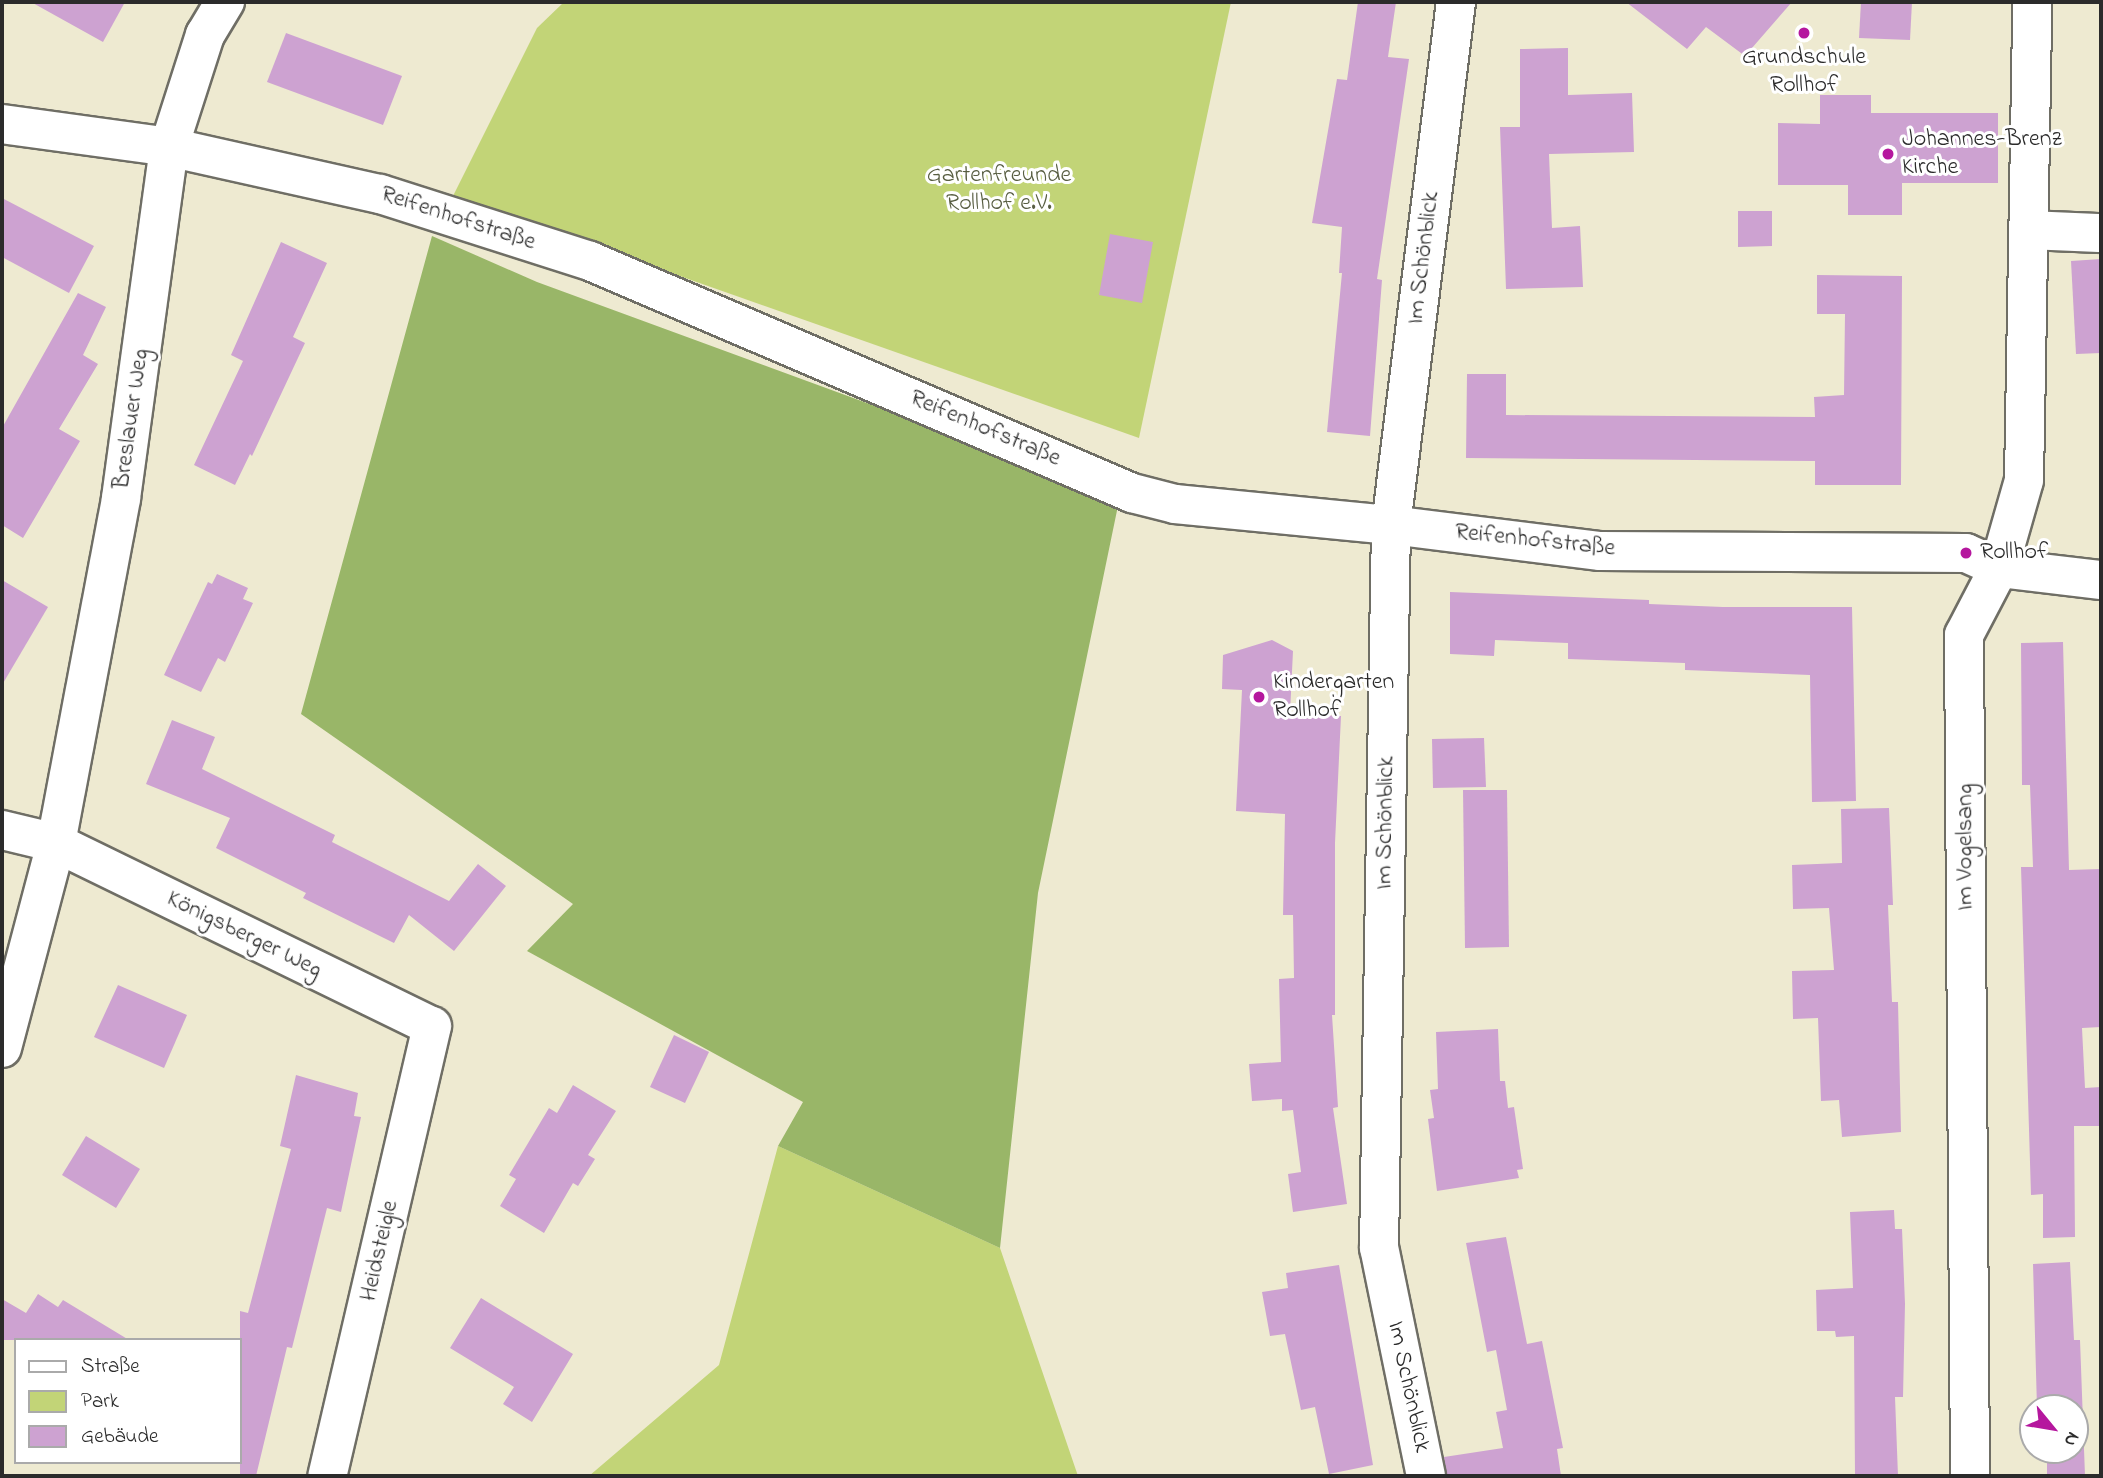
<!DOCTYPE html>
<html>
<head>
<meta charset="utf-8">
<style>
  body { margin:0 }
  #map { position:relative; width:2103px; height:1478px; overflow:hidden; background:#eeead1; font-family:"Indie Flower",sans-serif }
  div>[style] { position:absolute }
  .green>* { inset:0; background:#c2d477 }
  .forest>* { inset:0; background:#99b668 }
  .building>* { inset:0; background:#cda2d1 }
  .roads { filter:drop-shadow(2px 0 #6f6e65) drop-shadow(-2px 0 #6f6e65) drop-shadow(0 2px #6f6e65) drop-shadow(0 -2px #6f6e65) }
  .street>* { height:38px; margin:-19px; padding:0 19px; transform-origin:19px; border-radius:19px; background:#fff }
  .dots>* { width:19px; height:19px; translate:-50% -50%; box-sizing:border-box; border:4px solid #fff; border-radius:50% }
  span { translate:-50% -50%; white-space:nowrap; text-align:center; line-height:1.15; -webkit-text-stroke:6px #fff; paint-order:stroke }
  .poi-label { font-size:24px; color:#2b2b2b }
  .left { translate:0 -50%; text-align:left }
  .park-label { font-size:24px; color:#585e42 }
  .street-label { font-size:24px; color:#2b2b2b }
  .frame { position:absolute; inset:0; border:4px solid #2b2b2b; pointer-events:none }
  .legend { position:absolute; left:14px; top:1338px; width:228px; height:126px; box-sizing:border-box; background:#fff; border:2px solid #aaa; margin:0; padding:9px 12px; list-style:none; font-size:21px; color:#2b2b2b }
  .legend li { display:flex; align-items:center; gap:14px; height:35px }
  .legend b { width:35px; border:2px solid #aaa }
  .north { position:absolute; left:2019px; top:1394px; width:70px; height:70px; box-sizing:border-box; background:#fff; border:2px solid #aaa; border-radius:50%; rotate:120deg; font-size:19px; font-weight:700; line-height:28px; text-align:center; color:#2b2b2b }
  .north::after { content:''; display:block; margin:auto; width:24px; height:32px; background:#b5179e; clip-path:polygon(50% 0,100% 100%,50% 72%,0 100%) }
</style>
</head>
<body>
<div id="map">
  <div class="green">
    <div style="clip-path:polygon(564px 2px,1231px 2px,1139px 438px,453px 196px,537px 28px)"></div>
    <div style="clip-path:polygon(778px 1146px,1000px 1248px,1078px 1476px,589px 1476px,719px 1365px)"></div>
  </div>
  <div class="forest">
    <div style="clip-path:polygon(432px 236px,537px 282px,1120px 496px,1038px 893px,1000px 1248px,778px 1146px,803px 1102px,527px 951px,573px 904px,301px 714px)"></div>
  </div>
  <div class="building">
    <div style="clip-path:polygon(31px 2px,125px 2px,103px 42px)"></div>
    <div style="clip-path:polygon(1358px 2px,1396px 2px,1388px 57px,1409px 59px,1377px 279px,1382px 280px,1370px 436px,1327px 432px,1342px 273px,1339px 273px,1342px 227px,1312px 223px,1337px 79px,1347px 80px)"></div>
    <div style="clip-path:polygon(1626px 2px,1792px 2px,1745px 56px,1706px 27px,1687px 49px)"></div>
    <div style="clip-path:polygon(1861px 2px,1912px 2px,1910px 40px,1859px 38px)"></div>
    <div style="clip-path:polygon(286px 33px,402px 76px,383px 125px,267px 82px)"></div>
    <div style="clip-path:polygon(1568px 48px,1568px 95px,1632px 93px,1634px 152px,1549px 154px,1552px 228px,1580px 226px,1583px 287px,1506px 289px,1500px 127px,1520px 127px,1520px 49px)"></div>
    <div style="clip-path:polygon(1820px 95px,1871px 95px,1871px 113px,1998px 113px,1998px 183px,1902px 183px,1902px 215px,1848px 215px,1848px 185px,1778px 185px,1778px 123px,1820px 124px)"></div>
    <div style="clip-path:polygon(2px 198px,94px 246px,69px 293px,2px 257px)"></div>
    <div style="clip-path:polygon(1738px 211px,1772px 211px,1772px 246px,1738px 247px)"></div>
    <div style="clip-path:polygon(1110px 234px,1153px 242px,1142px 303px,1099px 295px)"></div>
    <div style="clip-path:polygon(281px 242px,327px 263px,293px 337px,305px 343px,252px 456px,250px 454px,235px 485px,194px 465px,243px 361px,231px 355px)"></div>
    <div style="clip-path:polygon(2101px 259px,2101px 353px,2076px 354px,2071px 261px)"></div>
    <div style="clip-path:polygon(1817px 275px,1902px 276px,1901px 485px,1815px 485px,1815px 461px,1466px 458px,1467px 374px,1506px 374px,1506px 415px,1815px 417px,1814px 397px,1844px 395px,1845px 314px,1817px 314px)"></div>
    <div style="clip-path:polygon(78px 293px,106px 307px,83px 355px,98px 364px,59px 429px,80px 441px,23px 538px,2px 525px,2px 428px)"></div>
    <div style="clip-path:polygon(217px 574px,248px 588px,243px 599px,253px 603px,225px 662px,218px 658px,201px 692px,164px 675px,208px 582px,212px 584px)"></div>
    <div style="clip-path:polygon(2px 580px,48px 607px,2px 685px)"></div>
    <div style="clip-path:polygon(1450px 592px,1649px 600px,1649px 604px,1723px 607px,1852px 607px,1856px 801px,1812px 802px,1810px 675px,1685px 670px,1685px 663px,1568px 659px,1568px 643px,1495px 640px,1494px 656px,1450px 654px)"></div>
    <div style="clip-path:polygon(1272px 640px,1293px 651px,1290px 713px,1341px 716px,1335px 843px,1335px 1015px,1332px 1015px,1338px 1107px,1333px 1108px,1347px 1204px,1293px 1212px,1288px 1174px,1301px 1172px,1293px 1110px,1282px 1111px,1282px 1099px,1252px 1101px,1249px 1064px,1281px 1062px,1279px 979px,1294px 978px,1293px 915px,1283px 915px,1285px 814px,1236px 811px,1242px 690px,1222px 689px,1223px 655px)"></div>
    <div style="clip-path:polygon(2063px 642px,2069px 870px,2101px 869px,2101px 1027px,2082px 1028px,2085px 1088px,2101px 1087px,2101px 1126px,2074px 1126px,2075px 1237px,2043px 1238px,2043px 1194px,2031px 1195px,2021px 867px,2033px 867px,2030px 785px,2022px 785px,2021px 643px)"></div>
    <div style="clip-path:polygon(172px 720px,215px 737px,202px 769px,335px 835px,332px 842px,449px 901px,478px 864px,506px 886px,454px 951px,409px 915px,394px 943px,303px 898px,306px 893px,216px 848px,230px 818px,146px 784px)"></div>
    <div style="clip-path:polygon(1484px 738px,1486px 787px,1433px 788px,1432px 739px)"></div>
    <div style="clip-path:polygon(1463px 790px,1507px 790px,1509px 947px,1465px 948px)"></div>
    <div style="clip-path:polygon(1889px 808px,1893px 905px,1888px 905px,1892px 1002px,1898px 1002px,1901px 1132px,1842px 1137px,1839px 1100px,1821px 1101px,1818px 1018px,1793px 1019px,1792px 971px,1834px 970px,1829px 908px,1793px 909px,1792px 865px,1842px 863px,1841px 809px)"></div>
    <div style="clip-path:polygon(118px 985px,187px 1015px,164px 1068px,94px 1037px)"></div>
    <div style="clip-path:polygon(1498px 1029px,1500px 1081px,1505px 1081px,1508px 1108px,1514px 1107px,1523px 1169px,1517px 1170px,1519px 1178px,1437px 1191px,1428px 1119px,1434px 1118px,1430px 1090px,1438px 1089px,1436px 1032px)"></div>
    <div style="clip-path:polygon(674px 1035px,709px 1052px,685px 1103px,650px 1087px)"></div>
    <div style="clip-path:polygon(296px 1075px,358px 1093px,354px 1116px,361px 1117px,341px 1212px,327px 1208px,292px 1348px,287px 1347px,256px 1476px,240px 1476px,240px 1311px,248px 1313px,291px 1149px,280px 1146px)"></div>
    <div style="clip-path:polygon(573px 1085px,616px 1111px,588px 1155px,595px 1159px,578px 1186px,573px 1183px,544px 1233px,500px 1206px,516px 1179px,509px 1175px,549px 1108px,557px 1113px)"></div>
    <div style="clip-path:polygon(86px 1136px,140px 1169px,116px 1208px,62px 1175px)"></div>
    <div style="clip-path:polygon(1894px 1210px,1895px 1229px,1902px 1229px,1905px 1304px,1903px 1397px,1895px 1397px,1898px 1476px,1855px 1476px,1854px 1336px,1836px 1337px,1835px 1331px,1817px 1331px,1816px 1290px,1853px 1288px,1850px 1212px)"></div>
    <div style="clip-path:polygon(1506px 1237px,1527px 1344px,1542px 1341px,1563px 1448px,1557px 1449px,1561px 1476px,1447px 1476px,1444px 1457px,1503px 1448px,1496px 1412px,1507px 1410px,1496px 1350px,1487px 1352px,1466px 1243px)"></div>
    <div style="clip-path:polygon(2070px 1262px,2074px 1340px,2080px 1340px,2085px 1476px,2047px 1476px,2047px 1450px,2075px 1450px,2075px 1408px,2037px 1408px,2033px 1264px)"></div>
    <div style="clip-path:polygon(1339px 1265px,1373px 1465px,1329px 1474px,1315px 1407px,1301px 1410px,1285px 1334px,1270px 1336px,1262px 1292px,1288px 1288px,1286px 1273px)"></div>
    <div style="clip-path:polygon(38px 1294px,58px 1307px,63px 1300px,129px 1340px,2px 1340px,2px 1299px,26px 1313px)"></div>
    <div style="clip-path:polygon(481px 1298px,573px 1354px,532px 1422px,503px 1404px,514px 1387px,450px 1348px)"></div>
  </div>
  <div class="roads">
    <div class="street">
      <div style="left:2px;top:124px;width:169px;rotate:7.8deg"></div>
      <div style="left:169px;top:147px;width:216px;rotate:12.6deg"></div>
      <div style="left:380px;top:194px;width:220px;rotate:17.7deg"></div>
      <div style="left:590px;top:261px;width:590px;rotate:23.17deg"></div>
      <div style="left:1132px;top:493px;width:44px;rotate:14.3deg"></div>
      <div style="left:1175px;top:504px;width:217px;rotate:5.6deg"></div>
      <div style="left:1391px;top:525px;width:211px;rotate:7.1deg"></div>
      <div style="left:1600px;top:551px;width:366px;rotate:0.3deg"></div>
      <div style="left:1966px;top:553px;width:36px;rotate:24deg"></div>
      <div style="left:1999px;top:568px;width:103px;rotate:6.7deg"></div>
      <div style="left:2029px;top:230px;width:72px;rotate:2.4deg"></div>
      <div style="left:2px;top:830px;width:56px;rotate:13.5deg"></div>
      <div style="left:56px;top:843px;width:418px;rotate:26deg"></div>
      <div style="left:432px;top:1026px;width:462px;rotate:103.1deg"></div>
      <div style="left:2px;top:1048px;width:212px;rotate:-75.2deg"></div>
      <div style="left:56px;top:843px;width:351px;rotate:-79.3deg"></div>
      <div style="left:121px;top:498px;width:354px;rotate:-82.2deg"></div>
      <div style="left:169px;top:147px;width:118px;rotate:-72.2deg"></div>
      <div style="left:205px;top:35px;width:39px;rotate:-59deg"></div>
      <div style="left:1426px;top:1476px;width:233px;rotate:-101.6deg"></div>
      <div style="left:1379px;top:1248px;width:723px;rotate:-89.05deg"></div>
      <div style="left:1391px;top:525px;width:527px;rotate:-82.92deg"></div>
      <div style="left:1970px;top:1476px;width:841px;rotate:-90.41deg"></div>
      <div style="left:1964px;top:635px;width:76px;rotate:-62.4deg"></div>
      <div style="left:1999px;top:568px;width:91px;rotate:-74.1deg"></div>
      <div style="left:2024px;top:480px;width:478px;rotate:-89deg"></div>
    </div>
  </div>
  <div class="dots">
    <div style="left:1804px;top:33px;background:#b5179e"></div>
    <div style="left:1888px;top:154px;background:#b5179e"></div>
    <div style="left:1966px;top:553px;background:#b5179e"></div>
    <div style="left:1259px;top:697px;background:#b5179e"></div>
  </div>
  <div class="poi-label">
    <span style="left:1804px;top:72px">Grundschule<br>Rollhof</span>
    <span class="left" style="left:1902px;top:154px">Johannes-Brenz<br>Kirche</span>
    <span class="left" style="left:1980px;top:553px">Rollhof</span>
    <span class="left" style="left:1273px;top:697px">Kindergarten<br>Rollhof</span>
  </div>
  <div class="park-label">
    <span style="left:999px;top:190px">Gartenfreunde<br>Rollhof e.V.</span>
  </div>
  <div class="street-label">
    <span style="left:458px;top:219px;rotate:18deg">Reifenhofstraße</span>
    <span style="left:1424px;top:258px;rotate:-83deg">Im Schönblick</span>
    <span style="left:132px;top:419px;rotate:-82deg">Breslauer Weg</span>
    <span style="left:985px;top:429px;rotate:23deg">Reifenhofstraße</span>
    <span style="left:1535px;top:541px;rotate:6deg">Reifenhofstraße</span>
    <span style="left:1386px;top:823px;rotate:-89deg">Im Schönblick</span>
    <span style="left:1966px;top:847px;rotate:-90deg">Im Vogelsang</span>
    <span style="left:244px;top:935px;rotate:26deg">Königsberger Weg</span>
    <span style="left:380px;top:1251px;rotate:-77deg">Heidsteigle</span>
    <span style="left:1408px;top:1387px;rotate:78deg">Im Schönblick</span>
  </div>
  <div class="frame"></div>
  <ul class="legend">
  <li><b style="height:9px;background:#fff"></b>Straße</li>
  <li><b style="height:19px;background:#c2d477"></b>Park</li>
  <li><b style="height:19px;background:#cda2d1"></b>Gebäude</li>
  </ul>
  <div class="north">N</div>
</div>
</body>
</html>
